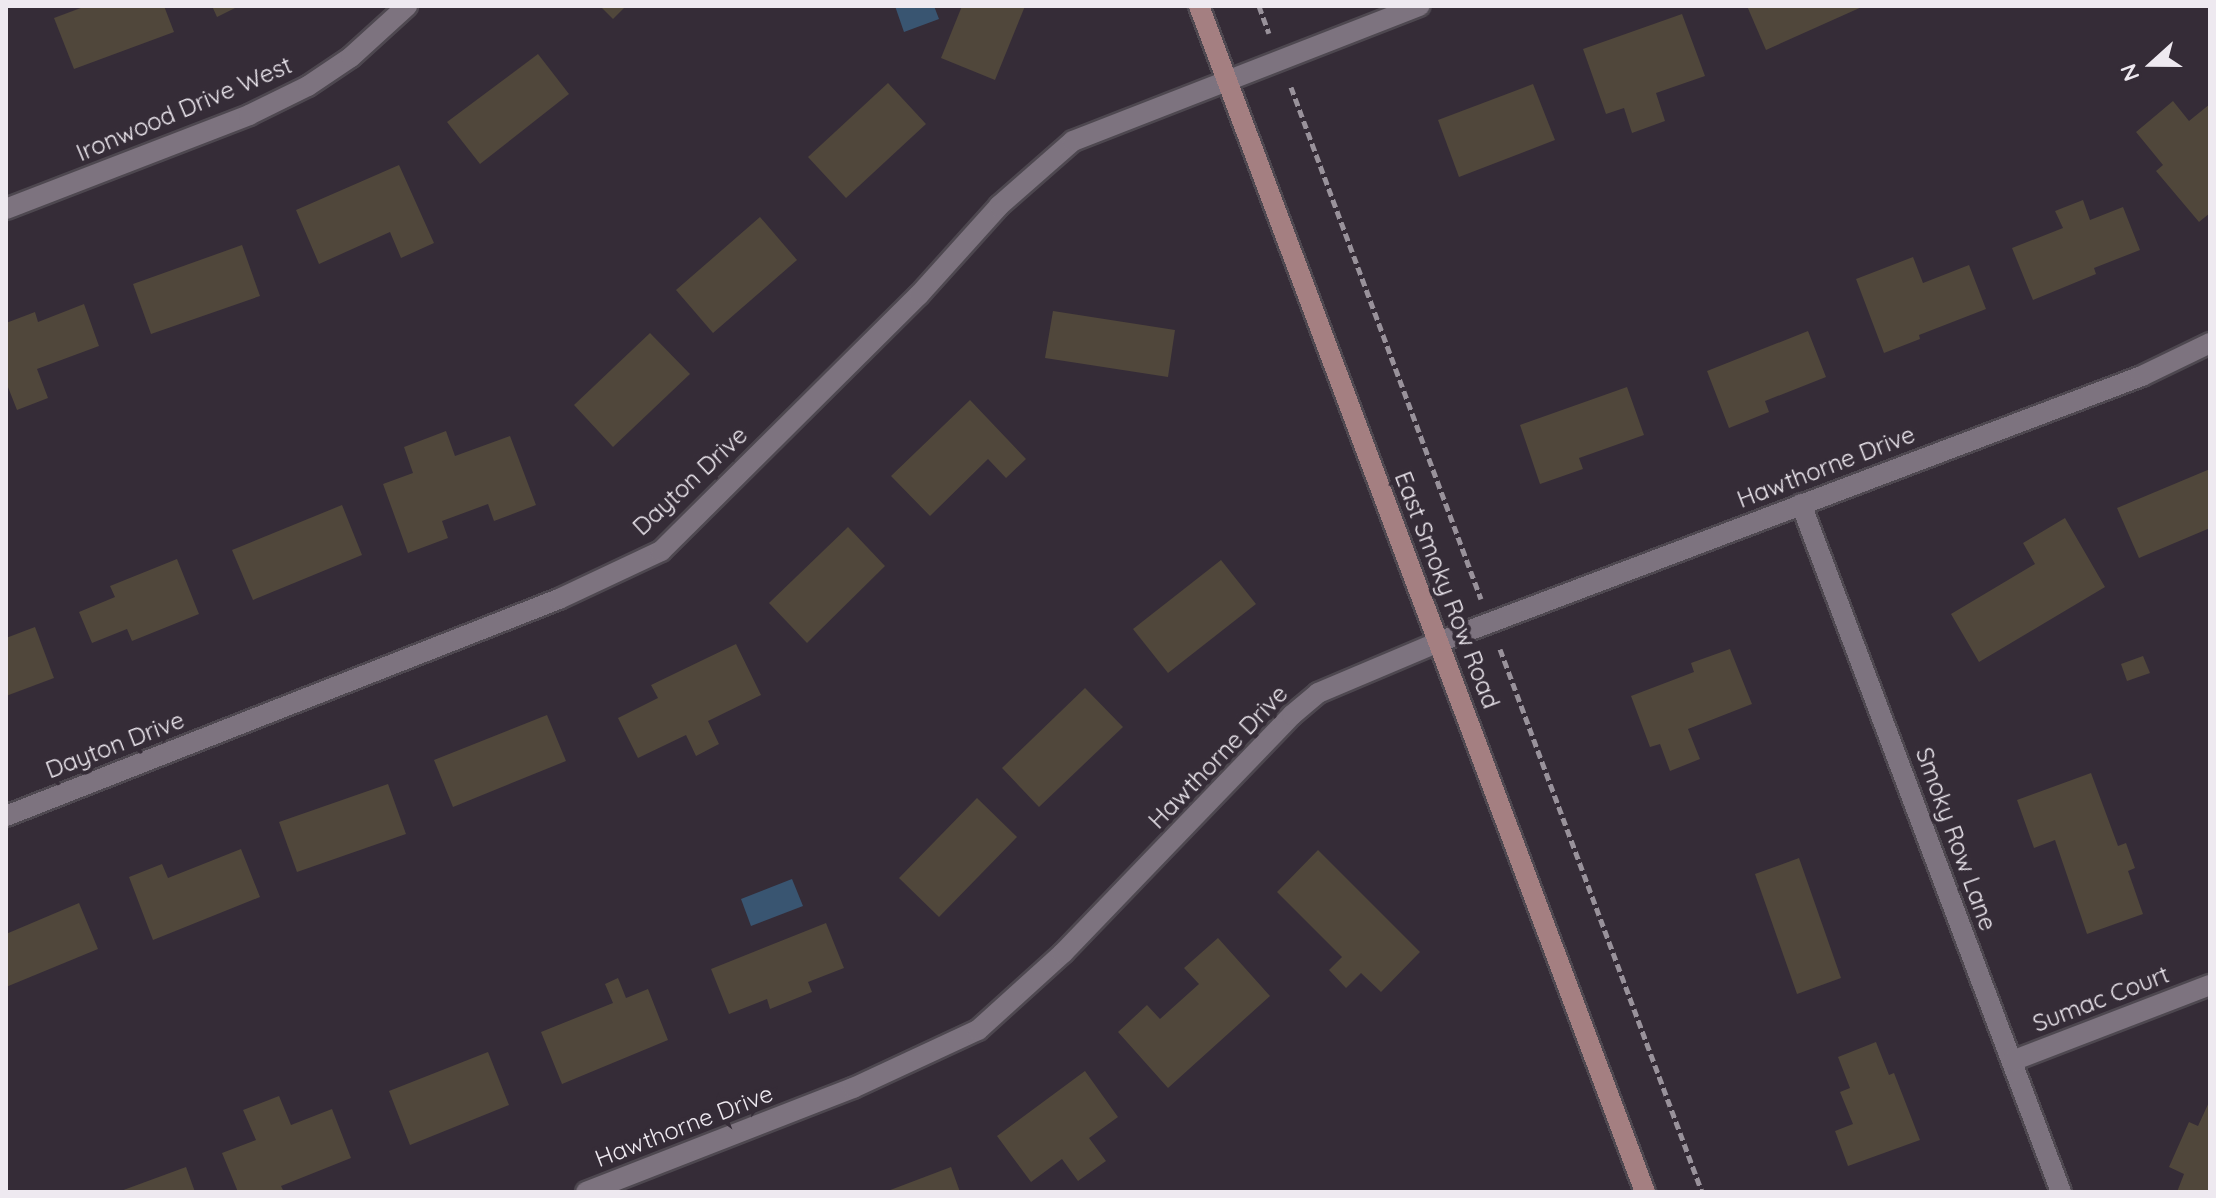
<!DOCTYPE html>
<html>
<head>
<meta charset="utf-8">
<style>
  body { margin:0 }
  #map { position:relative; width:2216px; height:1198px; overflow:hidden; background:#352c37; font-family:Quicksand,sans-serif }
  div>[style] { position:absolute }
  .water>* { inset:0; background:#395571 }
  .building>* { inset:0; background:#50473b }
  .path>* { height:5px; margin-top:-2.5px; transform-origin:0; background:repeating-linear-gradient(90deg,#99929b 0 8px,transparent 0 12px) }
  .roads { filter:drop-shadow(2px 0 #4e4850) drop-shadow(-2px 0 #4e4850) drop-shadow(0 2px #4e4850) drop-shadow(0 -2px #4e4850) }
  .street>* { height:20px; margin:-10px; padding:0 10px; transform-origin:10px; border-radius:10px; background:#7d737f }
  .secondary>* { height:20px; margin:-10px; padding:0 10px; transform-origin:10px; border-radius:10px; background:#a47f81 }
  span { translate:-50% -50%; white-space:nowrap; text-align:center; line-height:1.15; -webkit-text-stroke:8px #352c37; paint-order:stroke }
  .street-label { font-size:24px; color:#eee9f0 }
  .frame { position:absolute; inset:0; border:8px solid #eee9f0; pointer-events:none }
  .north { position:absolute; left:2112px; top:24px; width:80px; height:80px; -webkit-text-stroke:6px #352c37; paint-order:stroke; rotate:249deg; font-size:22px; font-weight:700; line-height:32px; text-align:center; color:#eee9f0 }
  .north::after { content:''; display:block; margin:auto; width:28px; height:36px; background:#eee9f0; clip-path:polygon(50% 0,100% 100%,50% 72%,0 100%) }
</style>
</head>
<body>
<div id="map">
  <div class="water">
    <div style="clip-path:polygon(895px 6px,934px 6px,939px 19px,904px 32px)"></div>
    <div style="clip-path:polygon(792px 879px,803px 906px,751px 926px,741px 899px)"></div>
  </div>
  <div class="building">
    <div style="clip-path:polygon(86px 6px,164px 6px,174px 32px,74px 69px,54px 18px)"></div>
    <div style="clip-path:polygon(212px 6px,239px 6px,217px 17px)"></div>
    <div style="clip-path:polygon(600px 6px,626px 6px,613px 19px)"></div>
    <div style="clip-path:polygon(962px 6px,1025px 6px,995px 80px,941px 58px)"></div>
    <div style="clip-path:polygon(1747px 6px,1864px 6px,1766px 50px)"></div>
    <div style="clip-path:polygon(1682px 14px,1705px 76px,1656px 93px,1665px 121px,1632px 133px,1624px 108px,1606px 114px,1583px 49px)"></div>
    <div style="clip-path:polygon(538px 54px,569px 94px,480px 164px,447px 122px)"></div>
    <div style="clip-path:polygon(888px 83px,926px 124px,846px 198px,808px 157px)"></div>
    <div style="clip-path:polygon(1533px 84px,1555px 140px,1459px 177px,1438px 120px)"></div>
    <div style="clip-path:polygon(2173px 101px,2189px 121px,2210px 104px,2210px 213px,2199px 222px,2156px 171px,2163px 165px,2136px 132px)"></div>
    <div style="clip-path:polygon(399px 165px,434px 243px,401px 258px,390px 232px,319px 264px,296px 210px)"></div>
    <div style="clip-path:polygon(2083px 200px,2090px 220px,2123px 207px,2140px 250px,2094px 268px,2096px 274px,2033px 300px,2012px 248px,2063px 228px,2055px 211px)"></div>
    <div style="clip-path:polygon(760px 217px,797px 260px,713px 333px,676px 290px)"></div>
    <div style="clip-path:polygon(242px 245px,260px 296px,151px 334px,133px 284px)"></div>
    <div style="clip-path:polygon(1913px 257px,1923px 283px,1969px 265px,1986px 309px,1919px 335px,1920px 339px,1884px 353px,1856px 279px)"></div>
    <div style="clip-path:polygon(84px 304px,99px 346px,37px 369px,48px 398px,17px 410px,6px 382px,6px 323px,35px 312px,38px 322px)"></div>
    <div style="clip-path:polygon(1053px 311px,1175px 330px,1168px 377px,1045px 358px)"></div>
    <div style="clip-path:polygon(1808px 331px,1826px 377px,1765px 401px,1769px 412px,1729px 428px,1707px 371px)"></div>
    <div style="clip-path:polygon(650px 333px,690px 374px,613px 447px,574px 405px)"></div>
    <div style="clip-path:polygon(1627px 387px,1644px 435px,1579px 458px,1583px 469px,1540px 484px,1520px 425px)"></div>
    <div style="clip-path:polygon(970px 400px,1026px 459px,1006px 478px,988px 459px,930px 516px,891px 476px)"></div>
    <div style="clip-path:polygon(446px 431px,455px 456px,510px 436px,536px 505px,494px 521px,488px 504px,442px 521px,448px 538px,408px 553px,383px 484px,413px 473px,404px 447px)"></div>
    <div style="clip-path:polygon(2210px 469px,2210px 528px,2139px 558px,2117px 508px)"></div>
    <div style="clip-path:polygon(342px 505px,362px 555px,253px 600px,232px 550px)"></div>
    <div style="clip-path:polygon(2065px 518px,2105px 587px,1979px 662px,1951px 614px,2035px 564px,2023px 543px)"></div>
    <div style="clip-path:polygon(848px 527px,885px 566px,807px 643px,769px 603px)"></div>
    <div style="clip-path:polygon(177px 559px,199px 614px,132px 641px,127px 629px,92px 643px,79px 612px,115px 597px,110px 586px)"></div>
    <div style="clip-path:polygon(1221px 560px,1256px 604px,1168px 673px,1133px 629px)"></div>
    <div style="clip-path:polygon(35px 627px,54px 678px,6px 696px,6px 638px)"></div>
    <div style="clip-path:polygon(736px 644px,761px 695px,708px 721px,719px 744px,696px 756px,686px 735px,638px 758px,618px 718px,658px 698px,651px 685px)"></div>
    <div style="clip-path:polygon(1730px 649px,1752px 704px,1688px 729px,1700px 759px,1670px 771px,1660px 744px,1650px 747px,1631px 696px,1694px 672px,1691px 663px)"></div>
    <div style="clip-path:polygon(2143px 656px,2150px 673px,2127px 681px,2121px 664px)"></div>
    <div style="clip-path:polygon(1085px 688px,1123px 727px,1039px 807px,1002px 768px)"></div>
    <div style="clip-path:polygon(547px 715px,566px 761px,453px 807px,434px 760px)"></div>
    <div style="clip-path:polygon(2091px 773px,2118px 846px,2126px 843px,2135px 868px,2128px 871px,2143px 914px,2087px 934px,2055px 840px,2034px 848px,2017px 800px)"></div>
    <div style="clip-path:polygon(388px 784px,406px 834px,297px 872px,279px 822px)"></div>
    <div style="clip-path:polygon(977px 798px,1017px 837px,939px 917px,899px 878px)"></div>
    <div style="clip-path:polygon(241px 849px,260px 897px,153px 940px,129px 877px,162px 864px,168px 878px)"></div>
    <div style="clip-path:polygon(1318px 850px,1420px 952px,1381px 992px,1361px 973px,1346px 988px,1329px 970px,1342px 957px,1277px 892px)"></div>
    <div style="clip-path:polygon(1799px 858px,1841px 978px,1797px 994px,1755px 874px)"></div>
    <div style="clip-path:polygon(79px 903px,98px 949px,6px 987px,6px 934px)"></div>
    <div style="clip-path:polygon(826px 923px,844px 968px,808px 982px,812px 992px,770px 1009px,767px 999px,729px 1014px,711px 969px)"></div>
    <div style="clip-path:polygon(1218px 938px,1270px 996px,1168px 1088px,1118px 1032px,1147px 1005px,1160px 1019px,1199px 984px,1184px 968px)"></div>
    <div style="clip-path:polygon(618px 978px,626px 998px,648px 989px,668px 1040px,562px 1084px,541px 1032px,613px 1003px,605px 984px)"></div>
    <div style="clip-path:polygon(1876px 1042px,1889px 1075px,1894px 1073px,1920px 1140px,1848px 1166px,1835px 1131px,1853px 1124px,1840px 1092px,1850px 1088px,1838px 1057px)"></div>
    <div style="clip-path:polygon(488px 1052px,509px 1105px,410px 1145px,389px 1091px)"></div>
    <div style="clip-path:polygon(1085px 1071px,1118px 1117px,1089px 1138px,1106px 1161px,1078px 1181px,1062px 1159px,1031px 1182px,997px 1136px)"></div>
    <div style="clip-path:polygon(279px 1096px,291px 1125px,332px 1109px,351px 1158px,281px 1186px,284px 1192px,238px 1192px,222px 1153px,256px 1140px,243px 1110px)"></div>
    <div style="clip-path:polygon(2210px 1100px,2210px 1192px,2177px 1192px,2184px 1174px,2169px 1167px,2189px 1122px,2198px 1126px)"></div>
    <div style="clip-path:polygon(186px 1167px,195px 1192px,118px 1192px)"></div>
    <div style="clip-path:polygon(951px 1167px,960px 1192px,885px 1192px)"></div>
  </div>
  <div class="path">
    <div style="left:1259px;top:6px;width:29px;rotate:70deg"></div>
    <div style="left:1291px;top:87px;width:546px;rotate:69.64deg"></div>
    <div style="left:1500px;top:649px;width:579px;rotate:69.59deg"></div>
  </div>
  <div class="roads">
    <div class="street">
      <div style="left:6px;top:209px;width:261px;rotate:-21.1deg"></div>
      <div style="left:249px;top:115px;width:66px;rotate:-26.2deg"></div>
      <div style="left:308px;top:86px;width:52px;rotate:-34deg"></div>
      <div style="left:351px;top:57px;width:76px;rotate:-42.3deg"></div>
      <div style="left:1801px;top:504px;width:735px;rotate:69.3deg"></div>
      <div style="left:6px;top:816px;width:594px;rotate:-21.43deg"></div>
      <div style="left:559px;top:599px;width:113px;rotate:-25.2deg"></div>
      <div style="left:661px;top:551px;width:363px;rotate:-44.8deg"></div>
      <div style="left:919px;top:295px;width:120px;rotate:-48deg"></div>
      <div style="left:999px;top:206px;width:98px;rotate:-41.3deg"></div>
      <div style="left:1073px;top:141px;width:372px;rotate:-21.3deg"></div>
      <div style="left:2012px;top:1061px;width:212px;rotate:-21deg"></div>
      <div style="left:586px;top:1192px;width:287px;rotate:-21.3deg"></div>
      <div style="left:853px;top:1088px;width:138px;rotate:-24.9deg"></div>
      <div style="left:978px;top:1030px;width:115px;rotate:-42.2deg"></div>
      <div style="left:1063px;top:953px;width:330px;rotate:-46.1deg"></div>
      <div style="left:1292px;top:715px;width:34px;rotate:-40deg"></div>
      <div style="left:1318px;top:693px;width:131px;rotate:-22.9deg"></div>
      <div style="left:1439px;top:642px;width:752px;rotate:-20.73deg"></div>
      <div style="left:2142px;top:376px;width:76px;rotate:-25.9deg"></div>
    </div>
    <div class="secondary">
      <div style="left:1199px;top:6px;width:1267px;rotate:69.39deg"></div>
    </div>
  </div>
  <div class="street-label">
    <span style="left:184px;top:109px;rotate:-23deg">Ironwood Drive West</span>
    <span style="left:1826px;top:467px;rotate:-21deg">Hawthorne Drive</span>
    <span style="left:690px;top:481px;rotate:-43deg">Dayton Drive</span>
    <span style="left:1447px;top:590px;rotate:69deg">East Smoky Row Road</span>
    <span style="left:115px;top:745px;rotate:-21deg">Dayton Drive</span>
    <span style="left:1218px;top:757px;rotate:-46deg">Hawthorne Drive</span>
    <span style="left:1956px;top:839px;rotate:70deg">Smoky Row Lane</span>
    <span style="left:2101px;top:999px;rotate:-21deg">Sumac Court</span>
    <span style="left:684px;top:1126px;rotate:-21deg">Hawthorne Drive</span>
  </div>
  <div class="frame"></div>
  <div class="north">N</div>
</div>
</body>
</html>
